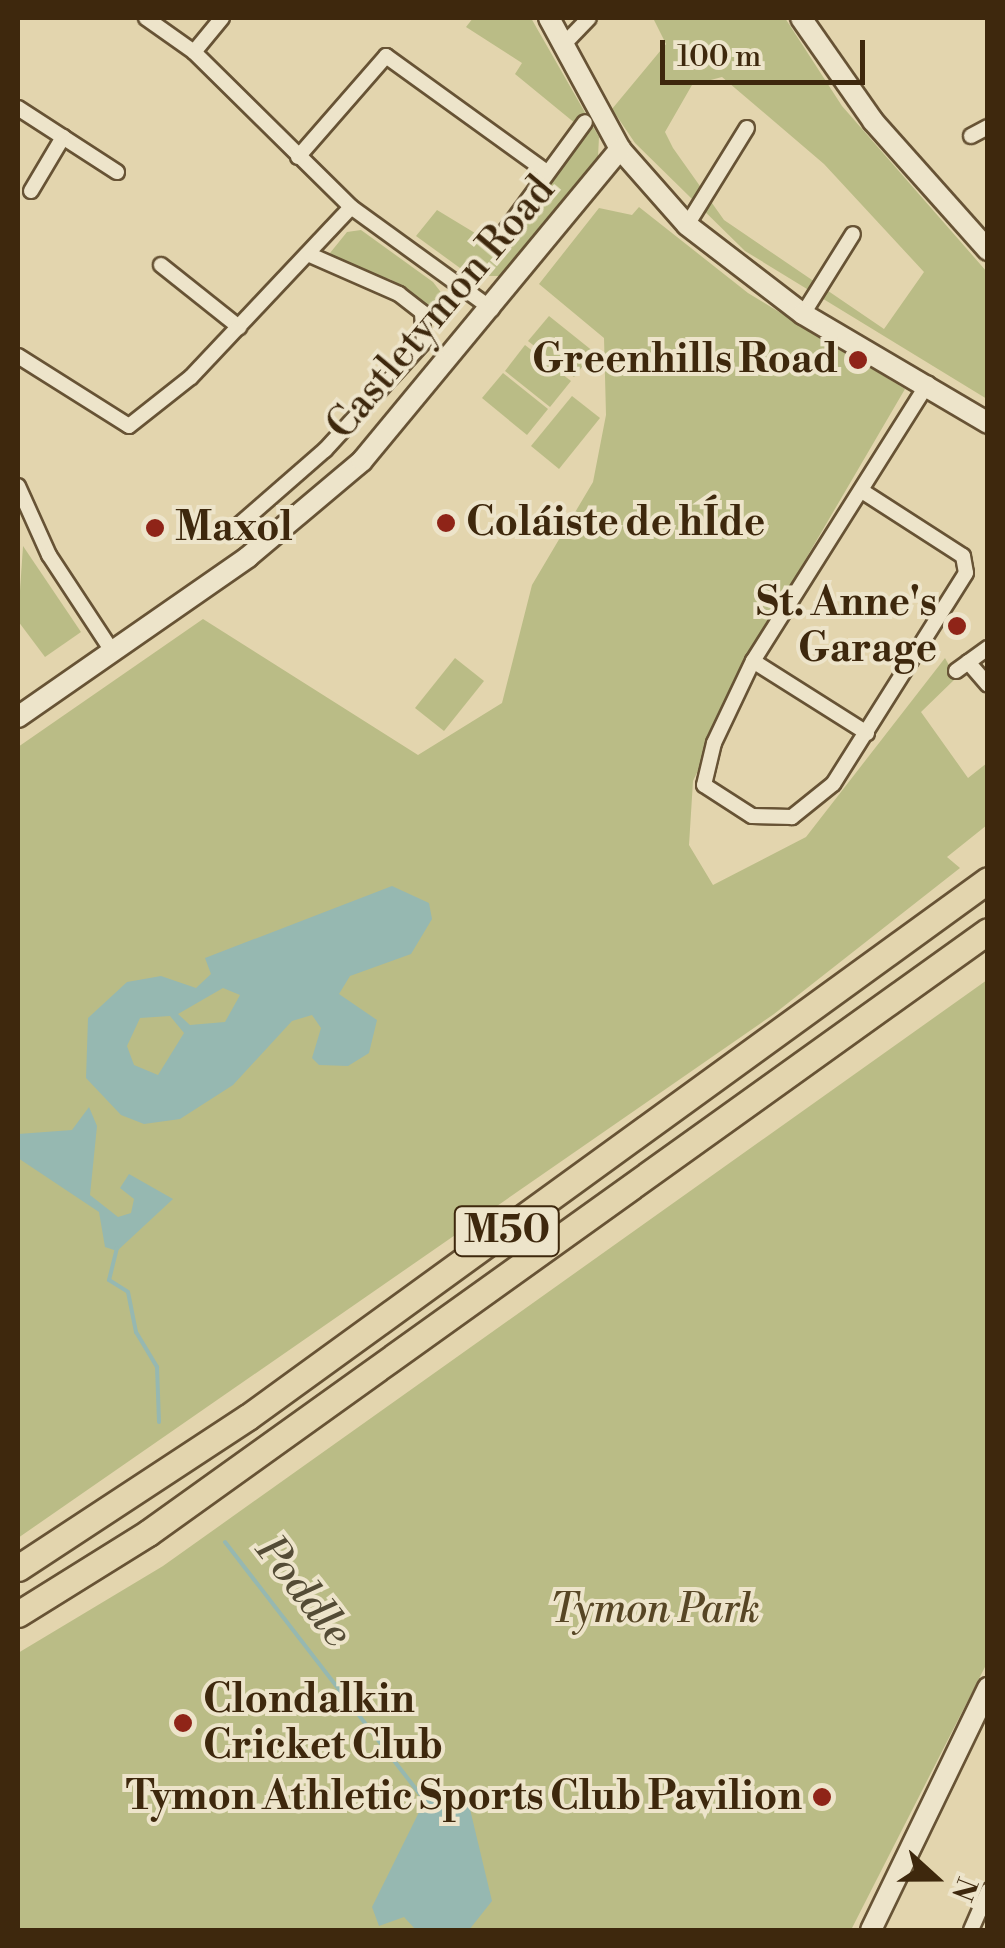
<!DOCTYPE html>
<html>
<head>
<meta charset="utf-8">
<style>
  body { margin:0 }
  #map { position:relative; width:1005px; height:1948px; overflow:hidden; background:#e3d5ae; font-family:"Libre Bodoni",serif }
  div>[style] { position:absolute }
  .green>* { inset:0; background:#babc86 }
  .water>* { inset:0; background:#96b8b1 }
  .stream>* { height:4px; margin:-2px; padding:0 2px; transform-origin:2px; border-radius:2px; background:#96b8b1 }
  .roads { filter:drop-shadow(2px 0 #675335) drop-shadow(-2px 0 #675335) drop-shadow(0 2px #675335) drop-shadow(0 -2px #675335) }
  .street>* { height:14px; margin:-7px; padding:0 7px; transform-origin:7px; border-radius:7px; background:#ede4ca }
  .secondary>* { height:20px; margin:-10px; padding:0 10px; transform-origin:10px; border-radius:10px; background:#ede4ca }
  .highway>* { height:25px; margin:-12.5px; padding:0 12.5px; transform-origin:12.5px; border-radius:12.5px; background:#e3d5ae }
  .dots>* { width:28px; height:28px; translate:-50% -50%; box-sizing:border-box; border:5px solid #ede4ca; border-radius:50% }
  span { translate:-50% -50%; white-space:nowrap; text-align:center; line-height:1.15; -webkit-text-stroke:8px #ede4ca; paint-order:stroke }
  .shield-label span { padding:2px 8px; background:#ede4ca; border:2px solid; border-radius:8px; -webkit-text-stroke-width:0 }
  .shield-label { font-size:38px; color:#3e280d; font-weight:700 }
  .street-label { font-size:40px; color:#3e280d }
  .poi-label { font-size:40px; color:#3e280d; font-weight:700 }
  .right { translate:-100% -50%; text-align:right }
  .left { translate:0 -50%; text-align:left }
  .park-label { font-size:40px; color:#574625; font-style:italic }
  .water-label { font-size:42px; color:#544c36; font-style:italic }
  .frame { position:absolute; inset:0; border:20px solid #3e280d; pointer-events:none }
  .north { position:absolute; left:885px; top:1828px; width:100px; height:100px; -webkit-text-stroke:8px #ede4ca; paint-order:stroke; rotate:111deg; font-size:28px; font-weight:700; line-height:40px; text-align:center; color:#3e280d }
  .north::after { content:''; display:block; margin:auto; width:35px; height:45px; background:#3e280d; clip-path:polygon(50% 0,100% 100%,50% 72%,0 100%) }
  .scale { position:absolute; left:660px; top:40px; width:205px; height:45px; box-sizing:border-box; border:5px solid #3e280d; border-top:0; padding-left:12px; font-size:30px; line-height:35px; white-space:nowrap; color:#3e280d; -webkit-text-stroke:8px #ede4ca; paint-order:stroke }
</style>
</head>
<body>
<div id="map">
  <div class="green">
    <div style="clip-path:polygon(473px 18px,531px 18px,599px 137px,598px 157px,502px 276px,471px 276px,416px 236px,437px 210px,503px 250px,587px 133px,515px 74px,522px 63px,466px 27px)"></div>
    <div style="clip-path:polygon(evenodd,653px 18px,785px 18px,842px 106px,987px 272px,987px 399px,745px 251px,635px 143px,612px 109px,666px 44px,653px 18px,722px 77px,824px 164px,924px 272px,884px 329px,724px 220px,673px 148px,665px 132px,692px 85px,722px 77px)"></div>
    <div style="clip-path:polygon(639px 207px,748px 293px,905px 389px,780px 603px,693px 781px,689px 845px,713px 885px,806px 837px,945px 658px,956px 678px,921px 712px,968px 778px,987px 763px,987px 825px,947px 857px,960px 868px,774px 1014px,18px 1538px,18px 747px,203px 619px,418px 755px,502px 703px,532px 585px,593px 482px,606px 415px,604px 338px,539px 284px,599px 208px,632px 215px)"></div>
    <div style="clip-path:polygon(361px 230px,433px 282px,457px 313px,434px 321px,427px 304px,390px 279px,339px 268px,330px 253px,347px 232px)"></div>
    <div style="clip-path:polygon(549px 316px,594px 352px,574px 377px,528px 341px)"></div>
    <div style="clip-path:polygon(525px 345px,571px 381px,550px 407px,505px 371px)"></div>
    <div style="clip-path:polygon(503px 373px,548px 409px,527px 435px,482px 398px)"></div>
    <div style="clip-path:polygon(572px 396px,600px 418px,559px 469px,531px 446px)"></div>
    <div style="clip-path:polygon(23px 546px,81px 632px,45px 657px,18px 621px)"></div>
    <div style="clip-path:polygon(455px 658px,484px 681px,444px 731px,415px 708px)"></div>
    <div style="clip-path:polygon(987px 980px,987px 1663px,851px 1930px,18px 1930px,18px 1653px,163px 1566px)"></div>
  </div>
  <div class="water">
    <div style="clip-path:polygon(evenodd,392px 886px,429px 903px,432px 919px,411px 954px,350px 976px,339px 994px,377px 1020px,369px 1053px,348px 1066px,319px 1065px,312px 1058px,321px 1028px,312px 1015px,292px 1021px,233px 1085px,180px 1119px,144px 1124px,121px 1115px,86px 1078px,88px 1018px,127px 982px,161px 976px,196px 988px,211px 974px,205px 958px,392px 886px,223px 988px,240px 995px,225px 1022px,190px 1025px,178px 1014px,223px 988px,392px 886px,170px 1016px,184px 1033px,158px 1075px,134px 1065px,127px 1046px,140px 1018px,170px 1016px)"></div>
    <div style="clip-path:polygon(89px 1107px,97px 1126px,90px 1195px,118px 1217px,131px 1213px,134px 1199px,120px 1188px,129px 1174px,173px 1199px,117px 1251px,105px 1247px,99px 1212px,18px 1158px,18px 1134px,72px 1130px)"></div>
    <div style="clip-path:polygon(453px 1798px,469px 1805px,492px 1901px,469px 1930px,416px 1930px,404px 1917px,379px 1926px,372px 1907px,425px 1800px)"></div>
  </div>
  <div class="stream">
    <div style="left:117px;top:1248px;width:33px;rotate:104deg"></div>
    <div style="left:109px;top:1280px;width:22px;rotate:32deg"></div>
    <div style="left:128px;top:1292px;width:41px;rotate:78.7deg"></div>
    <div style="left:136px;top:1332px;width:41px;rotate:59deg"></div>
    <div style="left:157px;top:1367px;width:55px;rotate:87.9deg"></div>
    <div style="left:225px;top:1542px;width:329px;rotate:52.3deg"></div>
  </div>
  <div class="roads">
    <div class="street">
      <div style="left:146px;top:18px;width:59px;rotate:35.3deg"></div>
      <div style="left:194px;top:52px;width:221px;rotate:44.6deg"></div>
      <div style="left:351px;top:207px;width:174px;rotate:35.9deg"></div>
      <div style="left:563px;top:45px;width:37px;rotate:-46deg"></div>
      <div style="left:194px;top:52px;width:44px;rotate:-50.5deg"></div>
      <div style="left:18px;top:108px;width:118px;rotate:32.9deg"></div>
      <div style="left:971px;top:136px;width:19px;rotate:-28deg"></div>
      <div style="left:298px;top:157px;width:134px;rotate:-48.9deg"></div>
      <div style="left:386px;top:56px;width:198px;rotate:35.8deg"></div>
      <div style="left:31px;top:191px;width:63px;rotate:-59.3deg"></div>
      <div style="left:687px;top:225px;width:114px;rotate:-58.3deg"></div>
      <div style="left:498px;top:241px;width:147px;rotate:-53.8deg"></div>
      <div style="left:161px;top:265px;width:100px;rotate:38.5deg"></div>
      <div style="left:803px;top:314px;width:94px;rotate:-58deg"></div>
      <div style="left:18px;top:356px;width:131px;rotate:32.2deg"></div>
      <div style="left:129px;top:426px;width:79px;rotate:-38.3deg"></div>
      <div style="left:191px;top:377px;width:233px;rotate:-46.7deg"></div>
      <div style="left:18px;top:486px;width:76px;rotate:65.8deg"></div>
      <div style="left:49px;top:555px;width:115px;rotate:56.7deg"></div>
      <div style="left:862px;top:491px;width:120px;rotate:32.8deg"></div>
      <div style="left:963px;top:556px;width:17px;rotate:80deg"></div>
      <div style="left:966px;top:573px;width:249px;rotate:122.2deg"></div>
      <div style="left:833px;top:784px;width:53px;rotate:141.2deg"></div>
      <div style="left:792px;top:817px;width:40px;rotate:-178.6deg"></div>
      <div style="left:752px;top:816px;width:57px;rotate:-147.1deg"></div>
      <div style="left:704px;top:785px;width:43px;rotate:-76.6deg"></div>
      <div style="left:714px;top:743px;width:91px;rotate:-64.6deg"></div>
      <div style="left:753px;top:661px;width:328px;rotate:-57.8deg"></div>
      <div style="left:232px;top:531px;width:123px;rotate:-41.1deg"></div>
      <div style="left:325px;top:450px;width:147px;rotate:-47.5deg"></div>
      <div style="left:424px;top:342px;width:30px;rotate:-94deg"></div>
      <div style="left:422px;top:312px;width:29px;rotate:-142deg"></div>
      <div style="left:399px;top:294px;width:97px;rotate:-156.3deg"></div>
      <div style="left:753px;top:661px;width:135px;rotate:32.3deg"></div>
      <div style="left:968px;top:662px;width:30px;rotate:49deg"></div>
      <div style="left:956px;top:671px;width:39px;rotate:-36deg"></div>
      <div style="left:971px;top:1930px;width:43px;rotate:-66.4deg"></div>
    </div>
    <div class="secondary">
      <div style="left:549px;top:18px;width:149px;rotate:61.5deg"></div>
      <div style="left:620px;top:149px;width:101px;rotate:48.6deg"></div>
      <div style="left:687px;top:225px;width:146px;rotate:37.5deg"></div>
      <div style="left:803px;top:314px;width:215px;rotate:30.5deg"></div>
      <div style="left:801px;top:18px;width:126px;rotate:55deg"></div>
      <div style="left:873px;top:121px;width:173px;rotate:48.3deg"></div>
      <div style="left:18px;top:717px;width:280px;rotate:-34.8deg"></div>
      <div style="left:248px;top:557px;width:149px;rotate:-40.1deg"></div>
      <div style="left:362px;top:461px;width:405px;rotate:-50.4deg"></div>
      <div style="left:871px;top:1930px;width:269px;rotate:-64.2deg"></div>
    </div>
    <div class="highway">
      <div style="left:18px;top:1568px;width:275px;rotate:-33.3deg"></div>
      <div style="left:248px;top:1417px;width:914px;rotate:-35.97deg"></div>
      <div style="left:18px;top:1614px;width:153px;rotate:-31.9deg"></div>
      <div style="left:148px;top:1533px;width:1033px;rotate:-35.63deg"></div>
    </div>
  </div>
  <div class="dots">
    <div style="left:858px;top:360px;background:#8f2418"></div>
    <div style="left:446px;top:523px;background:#8f2418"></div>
    <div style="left:155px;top:528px;background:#8f2418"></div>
    <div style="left:957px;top:626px;background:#8f2418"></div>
    <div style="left:183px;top:1723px;background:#8f2418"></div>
    <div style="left:822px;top:1797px;background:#8f2418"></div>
  </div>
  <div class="shield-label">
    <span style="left:507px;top:1231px">M50</span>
  </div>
  <div class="street-label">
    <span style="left:441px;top:308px;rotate:-50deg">Castletymon Road</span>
  </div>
  <div class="poi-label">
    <span class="right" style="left:838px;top:360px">Greenhills Road</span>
    <span class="left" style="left:466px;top:523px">Coláiste de hÍde</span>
    <span class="left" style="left:175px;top:528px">Maxol</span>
    <span class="right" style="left:937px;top:626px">St. Anne's<br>Garage</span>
    <span class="left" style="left:203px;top:1723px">Clondalkin<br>Cricket Club</span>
    <span class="right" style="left:802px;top:1797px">Tymon Athletic Sports Club Pavilion</span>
  </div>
  <div class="park-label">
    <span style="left:655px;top:1610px">Tymon Park</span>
  </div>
  <div class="water-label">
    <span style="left:303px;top:1592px;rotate:52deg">Poddle</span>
  </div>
  <div class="frame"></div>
  <div class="north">N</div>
  <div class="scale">100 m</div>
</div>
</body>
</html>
